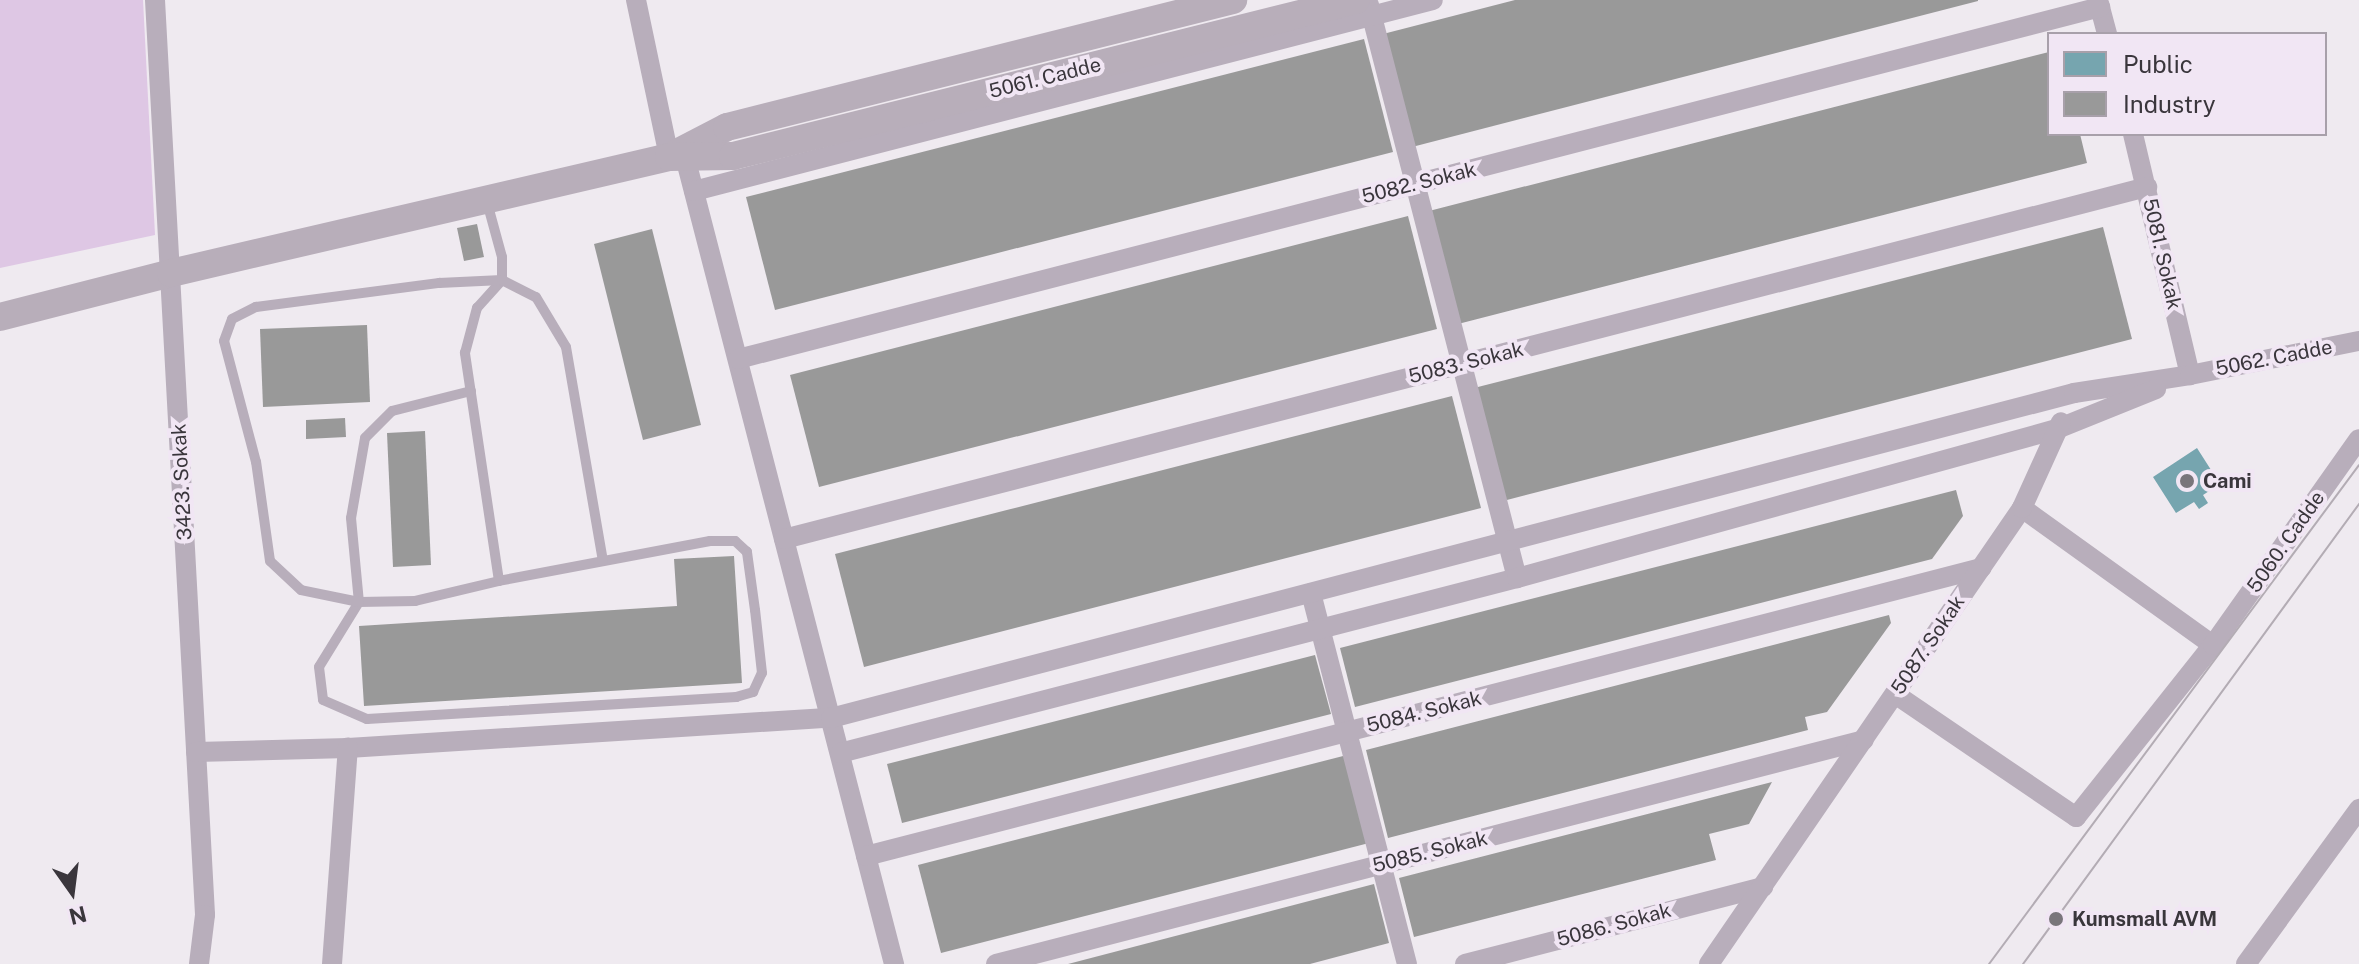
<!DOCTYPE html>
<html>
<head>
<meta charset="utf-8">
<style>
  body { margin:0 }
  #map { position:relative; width:2359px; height:964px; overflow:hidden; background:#efeaf0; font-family:"Public Sans",sans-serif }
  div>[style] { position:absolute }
  .green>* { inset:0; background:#dec7e4 }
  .public>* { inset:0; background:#76a5af }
  .industry>* { inset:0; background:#999 }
  .lane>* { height:10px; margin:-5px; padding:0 5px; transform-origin:5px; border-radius:5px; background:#b8aebb }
  .street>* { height:20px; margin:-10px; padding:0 10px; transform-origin:10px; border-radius:10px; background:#b8aebb }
  .secondary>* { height:28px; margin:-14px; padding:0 14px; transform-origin:14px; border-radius:14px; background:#b8aeba }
  .tram>* { height:2px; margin:-1px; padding:0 1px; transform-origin:1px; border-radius:1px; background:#b3acb4 }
  .dots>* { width:22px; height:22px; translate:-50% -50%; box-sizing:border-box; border:4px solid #f1e6f4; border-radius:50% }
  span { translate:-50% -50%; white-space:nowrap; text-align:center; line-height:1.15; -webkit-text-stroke:8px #f1e6f4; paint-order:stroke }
  .street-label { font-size:20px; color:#3a363c }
  .poi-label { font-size:20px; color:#3a363c; font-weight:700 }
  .left { translate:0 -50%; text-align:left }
  .legend { position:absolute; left:2047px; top:32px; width:280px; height:104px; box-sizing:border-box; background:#f1e6f4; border:2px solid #a8a0aa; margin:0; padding:10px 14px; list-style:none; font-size:24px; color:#3a363c }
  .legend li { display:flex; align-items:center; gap:16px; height:40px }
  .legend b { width:40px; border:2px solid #a8a0aa }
  .north { position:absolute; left:32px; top:852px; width:80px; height:80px; -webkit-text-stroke:6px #f1e6f4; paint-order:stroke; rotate:166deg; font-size:22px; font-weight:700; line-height:32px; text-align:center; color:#3a363c }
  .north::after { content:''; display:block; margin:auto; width:28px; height:36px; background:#3a363c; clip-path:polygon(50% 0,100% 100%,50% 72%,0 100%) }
</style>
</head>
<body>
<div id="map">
  <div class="green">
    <div style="clip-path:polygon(0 0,143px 0,155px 235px,0 268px)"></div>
  </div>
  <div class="public">
    <div style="clip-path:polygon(2197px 448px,2220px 484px,2203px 495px,2208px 503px,2199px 509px,2194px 502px,2176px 513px,2153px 477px)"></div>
  </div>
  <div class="industry">
    <div style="clip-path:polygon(1515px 0,1978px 0,1978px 1px,1412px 147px,1383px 34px)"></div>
    <div style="clip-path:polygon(1364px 39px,1393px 152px,775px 310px,746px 197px)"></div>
    <div style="clip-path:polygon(2049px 52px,2049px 134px,2080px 134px,2087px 163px,1458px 324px,1429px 211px)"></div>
    <div style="clip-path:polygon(1408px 216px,1437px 329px,819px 487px,790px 375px)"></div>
    <div style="clip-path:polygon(477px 224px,484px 257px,464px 261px,457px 228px)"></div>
    <div style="clip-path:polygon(2103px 227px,2132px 339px,1503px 501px,1474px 388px)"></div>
    <div style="clip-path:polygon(652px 229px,701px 425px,643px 440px,594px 244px)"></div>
    <div style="clip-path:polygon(367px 325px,370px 402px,263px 407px,260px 329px)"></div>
    <div style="clip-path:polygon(1452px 396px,1481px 508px,864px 667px,835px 554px)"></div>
    <div style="clip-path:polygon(345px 418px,346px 437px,306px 439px,306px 420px)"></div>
    <div style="clip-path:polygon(425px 431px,431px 565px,393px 567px,387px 433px)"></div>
    <div style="clip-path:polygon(1956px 490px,1963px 516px,1932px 559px,1355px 707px,1340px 648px)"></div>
    <div style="clip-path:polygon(734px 556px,742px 683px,364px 706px,359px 626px,677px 606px,674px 559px)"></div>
    <div style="clip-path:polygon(1889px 615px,1891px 623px,1827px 712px,1805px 717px,1808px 730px,1388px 838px,1366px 750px)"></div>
    <div style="clip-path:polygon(1315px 655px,1331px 714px,902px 823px,887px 764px)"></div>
    <div style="clip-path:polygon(1347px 755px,1369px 843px,941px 953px,918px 865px)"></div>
    <div style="clip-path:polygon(1772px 782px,1749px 824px,1709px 834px,1716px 860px,1414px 937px,1399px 878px)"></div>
    <div style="clip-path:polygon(1374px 884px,1389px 943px,1310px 964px,1068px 964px)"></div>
  </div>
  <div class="lane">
    <div style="left:471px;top:391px;width:81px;rotate:165.8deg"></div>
    <div style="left:392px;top:411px;width:38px;rotate:135deg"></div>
    <div style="left:365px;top:438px;width:81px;rotate:99.9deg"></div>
    <div style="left:351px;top:518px;width:84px;rotate:84.6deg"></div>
    <div style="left:359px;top:602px;width:76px;rotate:121.6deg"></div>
    <div style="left:319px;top:667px;width:33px;rotate:83deg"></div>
    <div style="left:323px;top:700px;width:48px;rotate:23.4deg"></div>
    <div style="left:367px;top:719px;width:370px;rotate:-3.4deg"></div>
    <div style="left:736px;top:697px;width:18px;rotate:-16deg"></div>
    <div style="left:753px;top:692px;width:21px;rotate:-65deg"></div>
    <div style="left:762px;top:673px;width:63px;rotate:-96.3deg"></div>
    <div style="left:755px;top:610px;width:59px;rotate:-97.9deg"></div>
    <div style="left:747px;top:552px;width:16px;rotate:-137deg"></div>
    <div style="left:735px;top:541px;width:25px;rotate:180deg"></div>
    <div style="left:710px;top:541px;width:215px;rotate:169.3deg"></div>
    <div style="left:499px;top:581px;width:231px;rotate:-98.5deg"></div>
    <div style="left:465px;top:353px;width:47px;rotate:-75.1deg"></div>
    <div style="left:477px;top:308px;width:38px;rotate:-48deg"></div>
    <div style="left:502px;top:280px;width:23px;rotate:-90deg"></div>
    <div style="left:502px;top:257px;width:57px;rotate:-105.3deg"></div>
    <div style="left:499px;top:581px;width:86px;rotate:166.6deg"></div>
    <div style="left:415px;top:601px;width:56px;rotate:179deg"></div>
    <div style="left:359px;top:602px;width:59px;rotate:-168.3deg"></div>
    <div style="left:301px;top:590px;width:42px;rotate:-136.9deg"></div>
    <div style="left:270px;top:561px;width:100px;rotate:-98deg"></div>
    <div style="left:256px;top:462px;width:125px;rotate:-104.8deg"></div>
    <div style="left:224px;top:341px;width:23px;rotate:-70deg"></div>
    <div style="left:232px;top:319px;width:27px;rotate:-27deg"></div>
    <div style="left:256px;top:307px;width:185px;rotate:-7.5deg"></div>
    <div style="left:439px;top:283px;width:63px;rotate:-2.7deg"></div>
    <div style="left:502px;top:280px;width:38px;rotate:27deg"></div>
    <div style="left:536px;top:297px;width:58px;rotate:59deg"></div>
    <div style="left:566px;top:347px;width:217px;rotate:80.2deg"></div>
  </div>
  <div class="street">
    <div style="left:155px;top:0;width:916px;rotate:86.87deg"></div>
    <div style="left:205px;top:915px;width:49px;rotate:97deg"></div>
    <div style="left:636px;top:0;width:160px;rotate:78.1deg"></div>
    <div style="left:2098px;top:0;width:35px;rotate:75deg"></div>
    <div style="left:1369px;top:5px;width:592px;rotate:75.52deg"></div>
    <div style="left:2133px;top:134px;width:248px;rotate:76.7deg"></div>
    <div style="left:685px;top:157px;width:834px;rotate:75.48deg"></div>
    <div style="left:694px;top:191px;width:763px;rotate:-14.49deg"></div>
    <div style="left:738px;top:359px;width:1407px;rotate:-14.49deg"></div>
    <div style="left:2022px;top:508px;width:235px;rotate:35.7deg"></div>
    <div style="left:784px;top:539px;width:1408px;rotate:-14.48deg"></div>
    <div style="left:1311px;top:593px;width:383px;rotate:75.5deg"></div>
    <div style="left:1895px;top:694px;width:219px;rotate:34.2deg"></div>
    <div style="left:2076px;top:817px;width:220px;rotate:-51.5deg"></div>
    <div style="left:2213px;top:645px;width:252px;rotate:-54.7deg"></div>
    <div style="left:196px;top:752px;width:152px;rotate:-1.5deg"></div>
    <div style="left:348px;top:748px;width:484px;rotate:-3.6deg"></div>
    <div style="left:831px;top:718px;width:1285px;rotate:-14.65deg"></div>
    <div style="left:2074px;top:393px;width:117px;rotate:-8.8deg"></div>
    <div style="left:2190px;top:375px;width:172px;rotate:-11.4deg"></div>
    <div style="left:840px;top:753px;width:699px;rotate:-14.49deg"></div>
    <div style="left:1517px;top:578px;width:560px;rotate:-15.43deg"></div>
    <div style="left:2057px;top:429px;width:107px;rotate:-22deg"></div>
    <div style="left:866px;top:856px;width:1152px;rotate:-14.48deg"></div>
    <div style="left:332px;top:964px;width:217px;rotate:-85.8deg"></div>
    <div style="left:996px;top:964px;width:896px;rotate:-14.47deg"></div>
    <div style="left:1465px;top:964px;width:308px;rotate:-14.5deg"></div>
    <div style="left:1709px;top:964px;width:553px;rotate:-55.53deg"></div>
    <div style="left:2022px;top:508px;width:94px;rotate:-65.6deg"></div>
    <div style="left:2246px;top:964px;width:192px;rotate:-53.9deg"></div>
  </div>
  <div class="secondary">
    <div style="left:677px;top:153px;width:56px;rotate:-27.5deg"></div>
    <div style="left:727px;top:127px;width:522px;rotate:-14.09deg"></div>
    <div style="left:0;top:317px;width:177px;rotate:-14.4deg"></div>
    <div style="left:171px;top:273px;width:511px;rotate:-13.11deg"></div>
    <div style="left:669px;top:157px;width:64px;rotate:-0.9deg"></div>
    <div style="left:733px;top:156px;width:642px;rotate:-14.06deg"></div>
  </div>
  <div class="tram">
    <div style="left:1989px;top:964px;width:621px;rotate:-53.44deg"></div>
    <div style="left:2023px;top:964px;width:570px;rotate:-53.85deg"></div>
  </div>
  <div class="dots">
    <div style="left:2187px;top:481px;background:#79757b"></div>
    <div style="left:2056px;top:919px;background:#79757b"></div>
  </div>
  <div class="street-label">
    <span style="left:1045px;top:78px;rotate:-14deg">5061. Cadde</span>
    <span style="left:1419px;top:183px;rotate:-14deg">5082. Sokak</span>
    <span style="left:2162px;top:254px;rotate:77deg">5081. Sokak</span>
    <span style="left:2274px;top:358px;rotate:-11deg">5062. Cadde</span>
    <span style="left:1466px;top:363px;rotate:-14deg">5083. Sokak</span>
    <span style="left:182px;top:482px;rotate:-93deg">3423. Sokak</span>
    <span style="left:2286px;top:542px;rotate:-55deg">5060. Cadde</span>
    <span style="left:1928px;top:645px;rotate:-56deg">5087. Sokak</span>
    <span style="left:1424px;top:712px;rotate:-14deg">5084. Sokak</span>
    <span style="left:1430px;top:852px;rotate:-14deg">5085. Sokak</span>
    <span style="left:1614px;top:925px;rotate:-15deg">5086. Sokak</span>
  </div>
  <div class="poi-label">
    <span class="left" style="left:2203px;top:481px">Cami</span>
    <span class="left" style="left:2072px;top:919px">Kumsmall AVM</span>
  </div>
  <ul class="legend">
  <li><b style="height:22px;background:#76a5af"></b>Public</li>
  <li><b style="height:22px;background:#999"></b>Industry</li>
  </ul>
  <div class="north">N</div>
</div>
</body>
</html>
